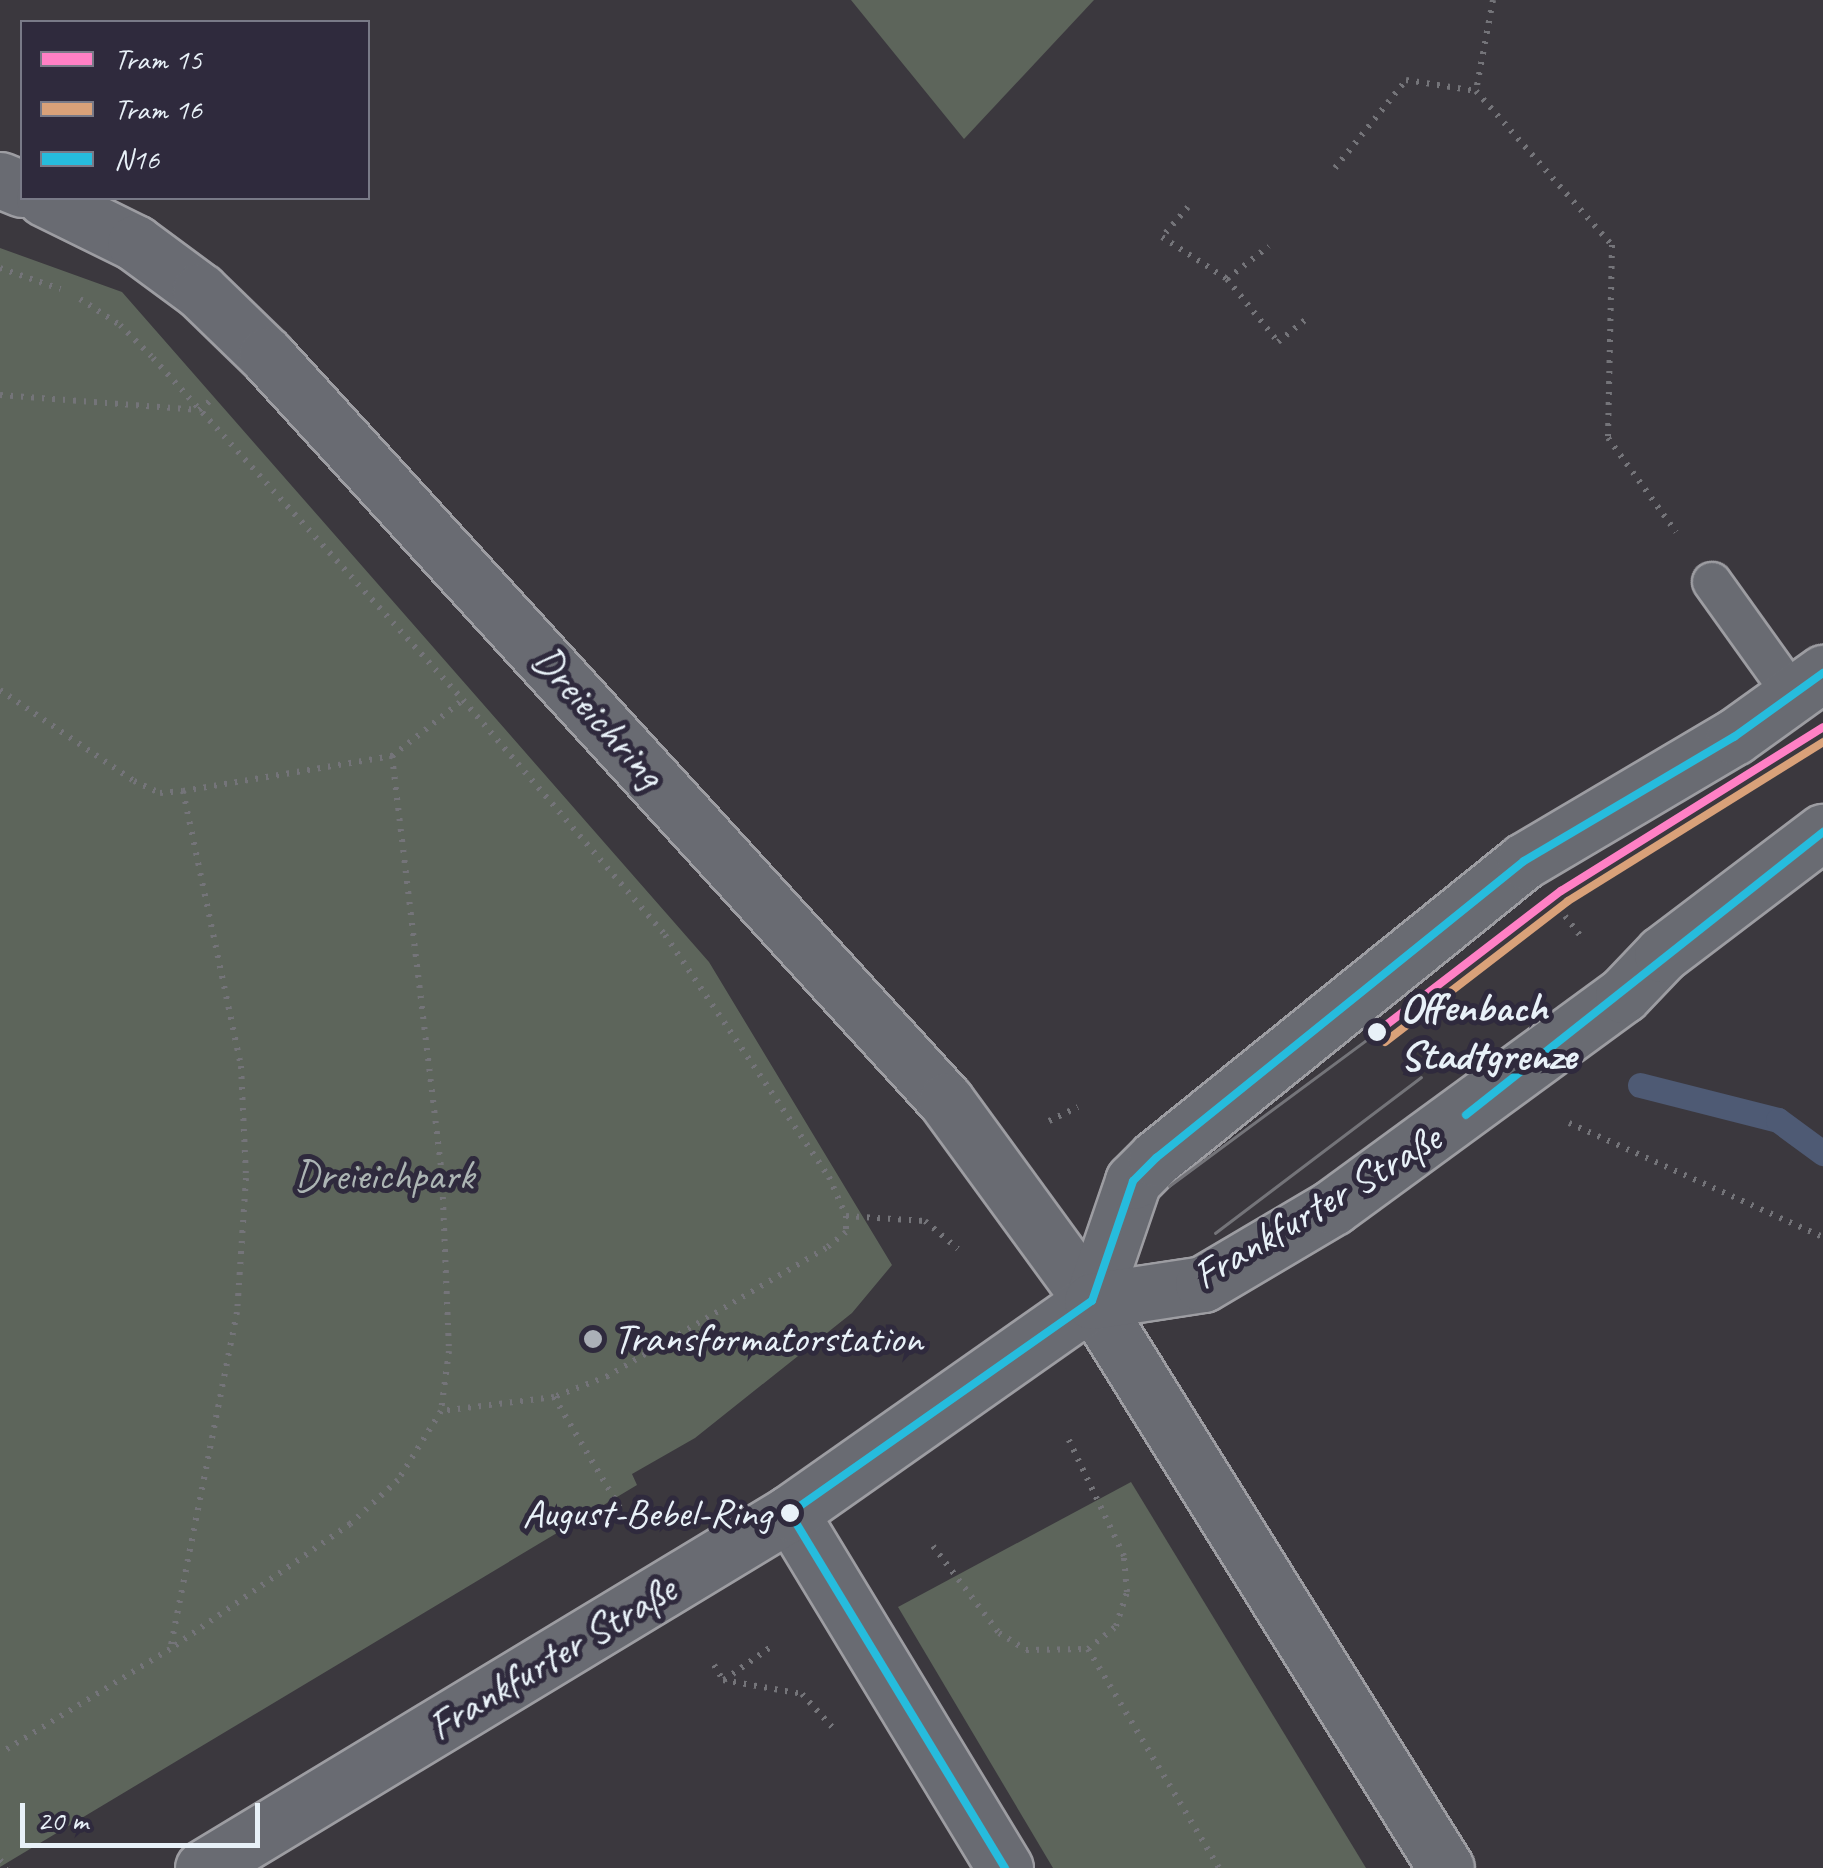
<!DOCTYPE html>
<html>
<head>
<meta charset="utf-8">
<style>
  body { margin:0 }
  #map { position:relative; width:1823px; height:1868px; overflow:hidden; background:#3b383e; font-family:Caveat,sans-serif }
  div>[style] { position:absolute }
  .green>* { inset:0; background:#5d655b }
  .stream>* { height:25px; margin:-12.5px; padding:0 12.5px; transform-origin:12.5px; border-radius:12.5px; background:#4e5a74 }
  .path>* { height:6px; margin-top:-3px; transform-origin:0; background:repeating-linear-gradient(90deg,#747479 0 2.5px,transparent 0 10.5px) }
  .roads { filter:drop-shadow(2px 0 #9d9da2) drop-shadow(-2px 0 #9d9da2) drop-shadow(0 2px #9d9da2) drop-shadow(0 -2px #9d9da2) }
  .lane>* { height:38px; margin:-19px; padding:0 19px; transform-origin:19px; border-radius:19px; background:#696b72 }
  .secondary>* { height:55px; margin:-27.5px; padding:0 27.5px; transform-origin:27.5px; border-radius:27.5px; background:#696b72 }
  .tram>* { height:2.5px; margin:-1.25px; padding:0 1.25px; transform-origin:1.25px; border-radius:1.25px; background:#747479 }
  .bus-1>* { height:8px; margin:-4px; padding:0 4px; transform-origin:4px; border-radius:4px; background:#26bcdd }
  .tram-1>* { height:8px; margin:-4px; padding:0 4px; transform-origin:4px; border-radius:4px; background:#ff80c5 }
  .tram-2>* { height:8px; margin:-4px; padding:0 4px; transform-origin:4px; border-radius:4px; background:#d9a179 }
  .dots>* { width:28px; height:28px; translate:-50% -50%; box-sizing:border-box; border:5px solid #2f2a3d; border-radius:50% }
  span { translate:-50% -50%; white-space:nowrap; text-align:center; line-height:1.15; -webkit-text-stroke:10px #2f2a3d; paint-order:stroke }
  .bus-label { font-size:40px; color:#e8f1f8 }
  .right { translate:-100% -50%; text-align:right }
  .street-label { font-size:42px; color:#e8f1f8 }
  .stop-label { font-size:42px; color:#e8f1f8; font-weight:700 }
  .left { translate:0 -50%; text-align:left }
  .park-label { font-size:42px; color:#acb5b4 }
  .poi-label { font-size:42px; color:#e8f1f8 }
  .legend { position:absolute; left:20px; top:20px; width:350px; height:180px; box-sizing:border-box; background:#2f2a3d; border:2px solid #797a88; margin:0; padding:12px 18px; list-style:none; font-size:30px; color:#e8f1f8 }
  .legend li { display:flex; align-items:center; gap:20px; height:50px }
  .legend b { width:50px; border:2px solid #797a88 }
  .scale { position:absolute; left:20px; top:1803px; width:240px; height:45px; box-sizing:border-box; border:5px solid #e8f1f8; border-top:0; padding-left:12px; font-size:30px; line-height:35px; white-space:nowrap; color:#e8f1f8; -webkit-text-stroke:8px #2f2a3d; paint-order:stroke }
</style>
</head>
<body>
<div id="map">
  <div class="green">
    <div style="clip-path:polygon(851px 0,1094px 0,964px 139px)"></div>
    <div style="clip-path:polygon(0 248px,122px 292px,709px 962px,892px 1265px,852px 1313px,695px 1438px,632px 1474px,637px 1485px,0 1867px)"></div>
    <div style="clip-path:polygon(1131px 1482px,1366px 1868px,1053px 1868px,898px 1607px)"></div>
  </div>
  <div class="stream">
    <div style="left:1640px;top:1085px;width:142px;rotate:14.2deg"></div>
    <div style="left:1778px;top:1120px;width:56px;rotate:36.3deg"></div>
  </div>
  <div class="path">
    <div style="left:1493px;top:0;width:93px;rotate:100.6deg"></div>
    <div style="left:1476px;top:91px;width:205px;rotate:48.6deg"></div>
    <div style="left:1612px;top:245px;width:193px;rotate:91.2deg"></div>
    <div style="left:1608px;top:438px;width:116px;rotate:54.1deg"></div>
    <div style="left:1335px;top:168px;width:113px;rotate:-51.1deg"></div>
    <div style="left:1406px;top:80px;width:71px;rotate:8.9deg"></div>
    <div style="left:1188px;top:207px;width:40px;rotate:131deg"></div>
    <div style="left:1162px;top:237px;width:77px;rotate:32.9deg"></div>
    <div style="left:1227px;top:279px;width:81px;rotate:51deg"></div>
    <div style="left:1278px;top:342px;width:41px;rotate:-39.1deg"></div>
    <div style="left:0;top:268px;width:64px;rotate:19.3deg"></div>
    <div style="left:1227px;top:279px;width:53px;rotate:-38.2deg"></div>
    <div style="left:80px;top:299px;width:48px;rotate:33deg"></div>
    <div style="left:120px;top:325px;width:47px;rotate:45deg"></div>
    <div style="left:153px;top:358px;width:462px;rotate:47.8deg"></div>
    <div style="left:463px;top:700px;width:310px;rotate:49.3deg"></div>
    <div style="left:665px;top:935px;width:292px;rotate:55.9deg"></div>
    <div style="left:829px;top:1177px;width:43px;rotate:66.4deg"></div>
    <div style="left:846px;top:1216px;width:16px;rotate:90deg"></div>
    <div style="left:846px;top:1232px;width:26px;rotate:141deg"></div>
    <div style="left:826px;top:1248px;width:253px;rotate:149.6deg"></div>
    <div style="left:608px;top:1376px;width:58px;rotate:158.7deg"></div>
    <div style="left:554px;top:1397px;width:114px;rotate:172.9deg"></div>
    <div style="left:441px;top:1411px;width:81px;rotate:121.9deg"></div>
    <div style="left:398px;top:1480px;width:65px;rotate:137.5deg"></div>
    <div style="left:350px;top:1524px;width:219px;rotate:145.2deg"></div>
    <div style="left:0;top:395px;width:200px;rotate:4.3deg"></div>
    <div style="left:199px;top:410px;width:16px;rotate:-40deg"></div>
    <div style="left:0;top:690px;width:162px;rotate:34.2deg"></div>
    <div style="left:134px;top:781px;width:29px;rotate:25deg"></div>
    <div style="left:160px;top:793px;width:23px;rotate:-5deg"></div>
    <div style="left:183px;top:791px;width:281px;rotate:78.1deg"></div>
    <div style="left:241px;top:1066px;width:112px;rotate:87.4deg"></div>
    <div style="left:246px;top:1178px;width:134px;rotate:93.8deg"></div>
    <div style="left:237px;top:1312px;width:344px;rotate:101.2deg"></div>
    <div style="left:170px;top:1649px;width:199px;rotate:148.5deg"></div>
    <div style="left:392px;top:756px;width:90px;rotate:-38.3deg"></div>
    <div style="left:183px;top:791px;width:212px;rotate:-9.5deg"></div>
    <div style="left:392px;top:756px;width:423px;rotate:83.2deg"></div>
    <div style="left:442px;top:1176px;width:175px;rotate:87.7deg"></div>
    <div style="left:449px;top:1351px;width:61px;rotate:97.6deg"></div>
    <div style="left:1565px;top:916px;width:28px;rotate:52deg"></div>
    <div style="left:1049px;top:1121px;width:32px;rotate:-26deg"></div>
    <div style="left:1569px;top:1123px;width:278px;rotate:24.2deg"></div>
    <div style="left:846px;top:1216px;width:79px;rotate:3.6deg"></div>
    <div style="left:925px;top:1221px;width:43px;rotate:40.3deg"></div>
    <div style="left:554px;top:1397px;width:149px;rotate:59.3deg"></div>
    <div style="left:933px;top:1546px;width:109px;rotate:52.8deg"></div>
    <div style="left:999px;top:1633px;width:32px;rotate:32deg"></div>
    <div style="left:1026px;top:1650px;width:62px;rotate:-0.9deg"></div>
    <div style="left:1088px;top:1649px;width:36px;rotate:-39deg"></div>
    <div style="left:1116px;top:1626px;width:36px;rotate:-72deg"></div>
    <div style="left:1127px;top:1592px;width:36px;rotate:-95deg"></div>
    <div style="left:1124px;top:1556px;width:131px;rotate:-115.4deg"></div>
    <div style="left:1088px;top:1649px;width:255px;rotate:59.1deg"></div>
    <div style="left:714px;top:1665px;width:17px;rotate:59deg"></div>
    <div style="left:723px;top:1680px;width:80px;rotate:10deg"></div>
    <div style="left:802px;top:1694px;width:46px;rotate:47.6deg"></div>
    <div style="left:724px;top:1680px;width:62px;rotate:-35.2deg"></div>
    <div style="left:0;top:1860px;width:11px;rotate:49deg"></div>
  </div>
  <div class="roads">
    <div class="lane">
      <div style="left:1712px;top:582px;width:139px;rotate:54.4deg"></div>
    </div>
    <div class="secondary">
      <div style="left:0;top:180px;width:24px;rotate:22deg"></div>
      <div style="left:44px;top:198px;width:102px;rotate:26.3deg"></div>
      <div style="left:135px;top:243px;width:81px;rotate:36.4deg"></div>
      <div style="left:200px;top:291px;width:92px;rotate:44.1deg"></div>
      <div style="left:266px;top:355px;width:1009px;rotate:47.65deg"></div>
      <div style="left:946px;top:1101px;width:248px;rotate:53.9deg"></div>
      <div style="left:1092px;top:1301px;width:668px;rotate:58.02deg"></div>
      <div style="left:1092px;top:1301px;width:127px;rotate:-71.1deg"></div>
      <div style="left:1133px;top:1181px;width:33px;rotate:-45deg"></div>
      <div style="left:1156px;top:1158px;width:473px;rotate:-38.9deg"></div>
      <div style="left:1524px;top:861px;width:244px;rotate:-30.6deg"></div>
      <div style="left:1734px;top:737px;width:110px;rotate:-35.7deg"></div>
      <div style="left:790px;top:1513px;width:415px;rotate:58.8deg"></div>
      <div style="left:203px;top:1868px;width:686px;rotate:-31.16deg"></div>
      <div style="left:790px;top:1513px;width:369px;rotate:-35.1deg"></div>
      <div style="left:1092px;top:1301px;width:112px;rotate:-8.7deg"></div>
      <div style="left:1203px;top:1284px;width:151px;rotate:-30.6deg"></div>
      <div style="left:1333px;top:1207px;width:359px;rotate:-36.2deg"></div>
      <div style="left:1623px;top:995px;width:57px;rotate:-46.4deg"></div>
      <div style="left:1662px;top:954px;width:202px;rotate:-37.2deg"></div>
    </div>
  </div>
  <div class="tram">
    <div style="left:1169px;top:1186px;width:259px;rotate:-36.5deg"></div>
    <div style="left:1215px;top:1233px;width:258px;rotate:-37.1deg"></div>
  </div>
  <div class="bus-1">
    <div style="left:1466px;top:1115px;width:456px;rotate:-38.4deg"></div>
    <div style="left:1005px;top:1868px;width:415px;rotate:-121.2deg"></div>
    <div style="left:790px;top:1513px;width:369px;rotate:-35.1deg"></div>
    <div style="left:1092px;top:1301px;width:127px;rotate:-71.1deg"></div>
    <div style="left:1133px;top:1181px;width:33px;rotate:-45deg"></div>
    <div style="left:1156px;top:1158px;width:473px;rotate:-38.9deg"></div>
    <div style="left:1524px;top:861px;width:244px;rotate:-30.6deg"></div>
    <div style="left:1734px;top:737px;width:110px;rotate:-35.7deg"></div>
  </div>
  <div class="tram-1">
    <div style="left:1377px;top:1032px;width:232px;rotate:-37.5deg"></div>
    <div style="left:1561px;top:891px;width:309px;rotate:-32deg"></div>
  </div>
  <div class="tram-2">
    <div style="left:1385px;top:1042px;width:231px;rotate:-37.6deg"></div>
    <div style="left:1568px;top:901px;width:301px;rotate:-31.9deg"></div>
  </div>
  <div class="dots">
    <div style="left:1377px;top:1032px;background:#e8f1f8"></div>
    <div style="left:593px;top:1339px;background:#abb0b7"></div>
    <div style="left:790px;top:1513px;background:#e8f1f8"></div>
  </div>
  <div class="bus-label">
    <span class="right" style="left:771px;top:1513px">August-Bebel-Ring</span>
  </div>
  <div class="street-label">
    <span style="left:598px;top:717px;rotate:48deg">Dreieichring</span>
    <span style="left:1317px;top:1207px;rotate:-31deg">Frankfurter Straße</span>
    <span style="left:552px;top:1658px;rotate:-31deg">Frankfurter Straße</span>
  </div>
  <div class="stop-label">
    <span class="left" style="left:1400px;top:1032px">Offenbach<br>Stadtgrenze</span>
  </div>
  <div class="park-label">
    <span style="left:384px;top:1176px">Dreieichpark</span>
  </div>
  <div class="poi-label">
    <span class="left" style="left:613px;top:1339px">Transformatorstation</span>
  </div>
  <ul class="legend">
  <li><b style="height:12px;background:#ff80c5"></b>Tram 15</li>
  <li><b style="height:12px;background:#d9a179"></b>Tram 16</li>
  <li><b style="height:12px;background:#26bcdd"></b>N16</li>
  </ul>
  <div class="scale">20 m</div>
</div>
</body>
</html>
